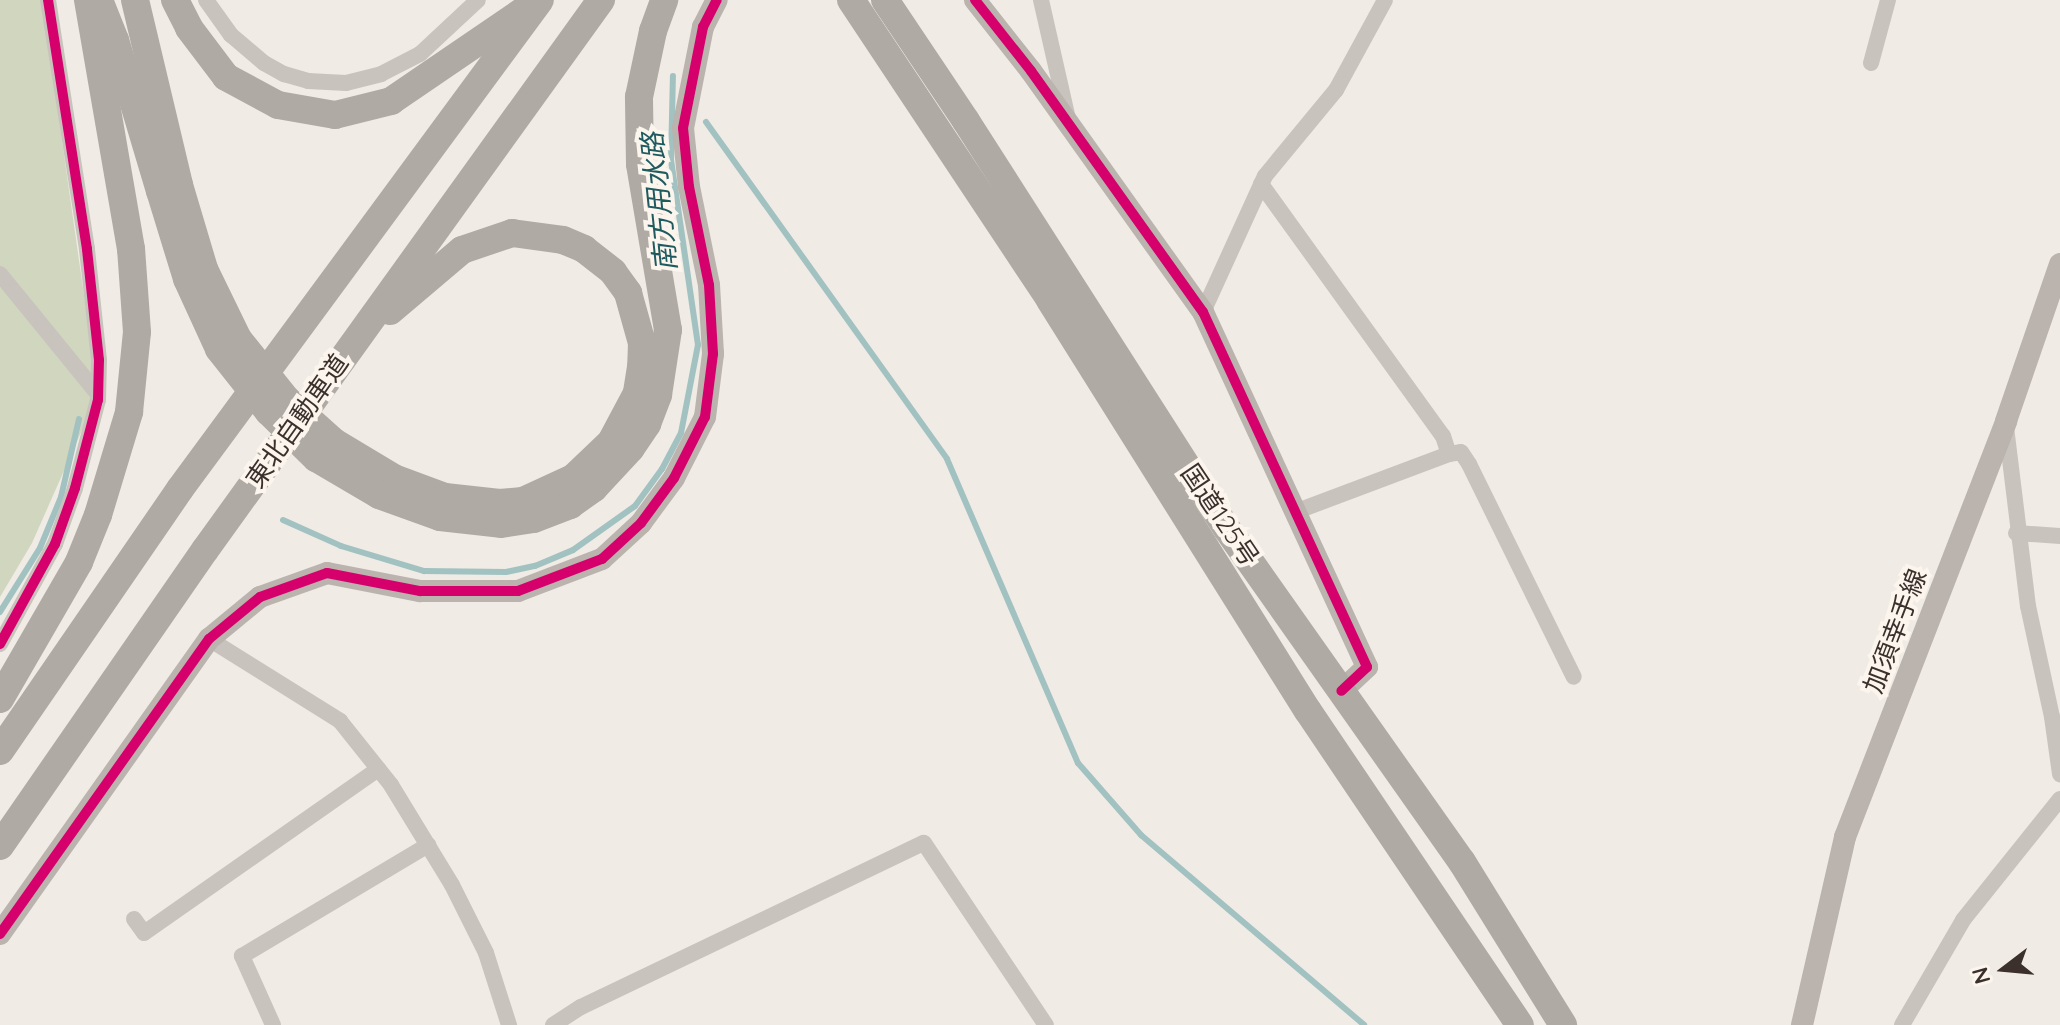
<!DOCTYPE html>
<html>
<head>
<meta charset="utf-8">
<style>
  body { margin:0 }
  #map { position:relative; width:2060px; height:1025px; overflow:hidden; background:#f0ebe5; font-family:Quicksand,"Noto Sans JP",sans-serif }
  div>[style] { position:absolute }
  .green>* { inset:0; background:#d1d6bf }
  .stream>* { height:6px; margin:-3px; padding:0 3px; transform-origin:3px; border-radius:3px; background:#a1c2c1 }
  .street>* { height:16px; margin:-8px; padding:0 8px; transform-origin:8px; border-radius:8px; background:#c9c3be }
  .secondary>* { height:22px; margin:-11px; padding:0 11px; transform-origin:11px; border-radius:11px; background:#bab3ae }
  .highway>* { height:28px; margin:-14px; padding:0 14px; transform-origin:14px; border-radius:14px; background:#afaaa4 }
  .highway-bridge>* { height:28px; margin:-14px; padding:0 14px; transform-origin:14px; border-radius:14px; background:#afaaa4 }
  .cycleway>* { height:10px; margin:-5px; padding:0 5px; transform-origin:5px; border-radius:5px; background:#d6006c }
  span { translate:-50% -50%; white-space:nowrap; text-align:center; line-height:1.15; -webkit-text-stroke:8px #fbf5ee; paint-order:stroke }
  .street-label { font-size:26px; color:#3b302b }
  .water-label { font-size:28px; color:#1f5a5e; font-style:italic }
  .north { position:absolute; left:1964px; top:929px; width:80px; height:80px; -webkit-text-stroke:6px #fbf5ee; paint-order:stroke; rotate:254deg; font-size:22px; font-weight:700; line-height:32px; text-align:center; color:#3b302b }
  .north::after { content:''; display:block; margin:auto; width:28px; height:36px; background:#3b302b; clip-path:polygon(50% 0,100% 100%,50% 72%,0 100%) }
</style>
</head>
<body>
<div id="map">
  <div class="green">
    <div style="clip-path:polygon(0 0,42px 0,98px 394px,32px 543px,0 597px)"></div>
  </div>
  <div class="stream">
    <div style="left:706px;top:122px;width:414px;rotate:54.4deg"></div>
    <div style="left:947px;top:459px;width:331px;rotate:66.7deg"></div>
    <div style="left:1078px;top:763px;width:96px;rotate:48.8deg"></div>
    <div style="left:1141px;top:835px;width:293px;rotate:40.4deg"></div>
    <div style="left:283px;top:520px;width:64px;rotate:24.1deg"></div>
    <div style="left:341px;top:546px;width:87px;rotate:16.8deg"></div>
    <div style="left:424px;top:571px;width:82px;rotate:0.7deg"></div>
    <div style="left:506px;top:572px;width:30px;rotate:-12deg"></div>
    <div style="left:535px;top:566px;width:41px;rotate:-22.8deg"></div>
    <div style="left:573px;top:550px;width:76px;rotate:-35.4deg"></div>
    <div style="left:635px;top:506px;width:46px;rotate:-53.9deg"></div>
    <div style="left:662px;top:469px;width:41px;rotate:-62.2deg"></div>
    <div style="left:681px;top:433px;width:90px;rotate:-79.1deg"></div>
    <div style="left:698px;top:345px;width:186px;rotate:-98.3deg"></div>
    <div style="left:671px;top:161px;width:85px;rotate:-88.7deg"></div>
    <div style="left:0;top:612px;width:75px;rotate:-58deg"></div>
    <div style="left:40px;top:548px;width:55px;rotate:-67.6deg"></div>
    <div style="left:61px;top:497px;width:80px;rotate:-77deg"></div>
  </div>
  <div class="street">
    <div style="left:206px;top:0;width:43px;rotate:54.5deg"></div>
    <div style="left:231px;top:35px;width:43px;rotate:40.3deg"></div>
    <div style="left:264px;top:63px;width:23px;rotate:29deg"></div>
    <div style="left:284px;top:74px;width:25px;rotate:16deg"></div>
    <div style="left:308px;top:81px;width:38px;rotate:3deg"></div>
    <div style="left:346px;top:83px;width:36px;rotate:-14deg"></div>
    <div style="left:381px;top:74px;width:44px;rotate:-27.1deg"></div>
    <div style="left:420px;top:54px;width:79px;rotate:-43deg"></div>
    <div style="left:1041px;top:0;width:122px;rotate:77.2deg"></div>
    <div style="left:1871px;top:63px;width:65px;rotate:-74.9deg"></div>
    <div style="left:1261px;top:184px;width:311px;rotate:54.2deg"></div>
    <div style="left:1443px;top:436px;width:19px;rotate:72deg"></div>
    <div style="left:1449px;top:454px;width:162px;rotate:159.4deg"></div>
    <div style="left:0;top:274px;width:155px;rotate:50.8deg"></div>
    <div style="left:1203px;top:312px;width:149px;rotate:-65.5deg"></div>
    <div style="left:1265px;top:176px;width:112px;rotate:-50.5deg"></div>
    <div style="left:1336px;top:90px;width:102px;rotate:-61.4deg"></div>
    <div style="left:2006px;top:427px;width:180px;rotate:83deg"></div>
    <div style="left:2028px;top:606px;width:114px;rotate:77.8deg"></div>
    <div style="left:2052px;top:717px;width:58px;rotate:82deg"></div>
    <div style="left:1449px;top:454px;width:12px;rotate:-9deg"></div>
    <div style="left:1461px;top:452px;width:14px;rotate:56deg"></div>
    <div style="left:1469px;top:464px;width:237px;rotate:63.8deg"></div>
    <div style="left:2016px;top:533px;width:44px;rotate:3.9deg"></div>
    <div style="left:209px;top:639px;width:155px;rotate:32deg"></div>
    <div style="left:340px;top:721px;width:82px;rotate:51.4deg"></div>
    <div style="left:391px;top:785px;width:117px;rotate:58.6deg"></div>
    <div style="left:452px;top:885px;width:76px;rotate:63.4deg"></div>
    <div style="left:486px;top:953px;width:76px;rotate:72.3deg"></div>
    <div style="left:0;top:644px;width:114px;rotate:-61.2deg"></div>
    <div style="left:55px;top:544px;width:59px;rotate:-70.3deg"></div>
    <div style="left:75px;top:488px;width:91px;rotate:-75.4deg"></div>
    <div style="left:98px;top:400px;width:40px;rotate:-88.6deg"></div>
    <div style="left:99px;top:360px;width:112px;rotate:-96.2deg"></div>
    <div style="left:87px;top:249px;width:252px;rotate:-98.9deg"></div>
    <div style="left:134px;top:919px;width:17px;rotate:54deg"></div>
    <div style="left:144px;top:933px;width:286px;rotate:-35deg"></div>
    <div style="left:273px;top:1025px;width:76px;rotate:-114.2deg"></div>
    <div style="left:242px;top:956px;width:217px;rotate:-30.8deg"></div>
    <div style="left:553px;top:1025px;width:33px;rotate:-33deg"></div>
    <div style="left:581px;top:1007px;width:380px;rotate:-25.6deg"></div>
    <div style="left:924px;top:843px;width:219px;rotate:56.2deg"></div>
    <div style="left:1902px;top:1025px;width:121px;rotate:-59.8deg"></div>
    <div style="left:1963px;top:920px;width:155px;rotate:-51.3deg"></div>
  </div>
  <div class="secondary">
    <div style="left:975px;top:0;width:90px;rotate:51.7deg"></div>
    <div style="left:1031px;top:71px;width:296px;rotate:54.5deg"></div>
    <div style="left:1203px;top:312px;width:391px;rotate:65.2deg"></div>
    <div style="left:1367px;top:667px;width:35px;rotate:137deg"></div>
    <div style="left:0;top:934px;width:362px;rotate:-54.7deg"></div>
    <div style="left:209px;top:639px;width:66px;rotate:-39.5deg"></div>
    <div style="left:260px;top:597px;width:71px;rotate:-19.7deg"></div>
    <div style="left:327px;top:573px;width:95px;rotate:11deg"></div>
    <div style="left:420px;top:591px;width:98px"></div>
    <div style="left:518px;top:591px;width:90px;rotate:-20.9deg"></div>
    <div style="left:602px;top:559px;width:53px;rotate:-42.7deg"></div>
    <div style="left:641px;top:523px;width:56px;rotate:-53.7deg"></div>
    <div style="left:674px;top:478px;width:68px;rotate:-63.1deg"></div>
    <div style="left:705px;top:417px;width:64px;rotate:-82.8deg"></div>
    <div style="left:713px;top:354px;width:69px;rotate:-93.3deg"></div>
    <div style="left:709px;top:285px;width:100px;rotate:-101.5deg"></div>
    <div style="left:689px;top:187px;width:59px;rotate:-95.8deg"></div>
    <div style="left:683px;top:128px;width:103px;rotate:-78.8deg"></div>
    <div style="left:703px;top:27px;width:30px;rotate:-63deg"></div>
    <div style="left:1802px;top:1025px;width:193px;rotate:-77.1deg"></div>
    <div style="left:1845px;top:837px;width:446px;rotate:-68.8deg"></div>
    <div style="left:2006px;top:421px;width:166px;rotate:-71deg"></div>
  </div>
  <div class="highway">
    <div style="left:99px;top:0;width:43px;rotate:68.2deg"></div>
    <div style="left:115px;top:40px;width:158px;rotate:73.4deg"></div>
    <div style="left:135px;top:0;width:190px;rotate:76.6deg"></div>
    <div style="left:175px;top:0;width:31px;rotate:63deg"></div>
    <div style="left:189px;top:28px;width:61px;rotate:52.9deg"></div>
    <div style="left:226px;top:77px;width:59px;rotate:28.3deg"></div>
    <div style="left:278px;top:105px;width:58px;rotate:10deg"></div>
    <div style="left:335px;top:115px;width:58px;rotate:-14deg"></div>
    <div style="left:391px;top:101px;width:160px;rotate:-34.3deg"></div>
    <div style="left:851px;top:0;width:360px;rotate:56.4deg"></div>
    <div style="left:1050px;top:300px;width:485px;rotate:57.9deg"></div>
    <div style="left:1308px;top:711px;width:379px;rotate:56deg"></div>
    <div style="left:885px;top:0;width:146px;rotate:56.2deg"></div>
    <div style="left:966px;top:121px;width:484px;rotate:57.4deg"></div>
    <div style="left:1227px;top:529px;width:408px;rotate:54.8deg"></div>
    <div style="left:1462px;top:862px;width:192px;rotate:58.2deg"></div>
    <div style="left:390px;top:311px;width:94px;rotate:-40.3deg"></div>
    <div style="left:462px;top:250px;width:53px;rotate:-18.8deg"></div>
    <div style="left:512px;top:233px;width:51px;rotate:7.8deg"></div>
    <div style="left:563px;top:240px;width:23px;rotate:23deg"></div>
    <div style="left:584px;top:249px;width:37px;rotate:38deg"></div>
    <div style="left:613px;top:272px;width:26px;rotate:54deg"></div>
    <div style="left:628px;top:293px;width:52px;rotate:74.4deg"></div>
    <div style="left:642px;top:343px;width:24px;rotate:92deg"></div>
    <div style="left:641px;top:367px;width:26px;rotate:99deg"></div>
    <div style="left:637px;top:393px;width:55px;rotate:118deg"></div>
    <div style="left:611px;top:442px;width:52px;rotate:136.5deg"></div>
    <div style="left:573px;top:478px;width:55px;rotate:155.3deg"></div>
    <div style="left:523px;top:501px;width:23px;rotate:175deg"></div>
    <div style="left:501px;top:524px;width:33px;rotate:-9deg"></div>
    <div style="left:534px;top:519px;width:39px;rotate:-21deg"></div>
    <div style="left:570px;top:505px;width:29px;rotate:-35deg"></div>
    <div style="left:594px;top:488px;width:54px;rotate:-47.2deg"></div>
    <div style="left:631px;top:448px;width:29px;rotate:-56deg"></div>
    <div style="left:647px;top:424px;width:31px;rotate:-69deg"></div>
    <div style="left:658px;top:395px;width:66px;rotate:-81.3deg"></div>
    <div style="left:668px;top:330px;width:168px;rotate:-99.6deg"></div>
    <div style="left:640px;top:164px;width:67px;rotate:-90.9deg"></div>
    <div style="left:639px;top:97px;width:67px;rotate:-78deg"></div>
    <div style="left:653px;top:31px;width:33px;rotate:-70deg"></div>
    <div style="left:0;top:699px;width:158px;rotate:-60deg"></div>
    <div style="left:79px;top:562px;width:51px;rotate:-68deg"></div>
    <div style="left:98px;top:515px;width:108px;rotate:-73.2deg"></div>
    <div style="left:129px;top:412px;width:80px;rotate:-84.3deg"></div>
    <div style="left:137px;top:332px;width:83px;rotate:-94.1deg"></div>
    <div style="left:131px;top:249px;width:253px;rotate:-99.8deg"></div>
    <div style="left:0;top:751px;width:318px;rotate:-55.5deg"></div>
    <div style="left:180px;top:489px;width:607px;rotate:-53.64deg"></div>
    <div style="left:0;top:846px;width:360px;rotate:-55.3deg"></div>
    <div style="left:205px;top:550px;width:678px;rotate:-54.25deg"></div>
  </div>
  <div class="highway-bridge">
    <div style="left:179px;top:185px;width:88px;rotate:73.4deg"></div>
    <div style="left:204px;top:269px;width:78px;rotate:64.1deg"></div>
    <div style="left:238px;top:339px;width:77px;rotate:51.3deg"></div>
    <div style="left:286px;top:399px;width:64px;rotate:41.9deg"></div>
    <div style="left:334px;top:442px;width:70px;rotate:31deg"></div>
    <div style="left:394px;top:478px;width:54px;rotate:20.4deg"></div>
    <div style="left:445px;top:497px;width:55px;rotate:6.2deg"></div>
    <div style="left:160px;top:191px;width:92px;rotate:72.9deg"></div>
    <div style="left:187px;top:279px;width:77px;rotate:65.4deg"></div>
    <div style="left:219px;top:349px;width:80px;rotate:51.6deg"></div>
    <div style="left:269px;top:412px;width:66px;rotate:44.4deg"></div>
    <div style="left:316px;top:458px;width:73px;rotate:30.4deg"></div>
    <div style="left:379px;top:495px;width:65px;rotate:19.8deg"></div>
    <div style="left:440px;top:517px;width:61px;rotate:6.5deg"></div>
  </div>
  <div class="cycleway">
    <div style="left:975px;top:0;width:90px;rotate:51.7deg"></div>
    <div style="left:1031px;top:71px;width:296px;rotate:54.5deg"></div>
    <div style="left:1203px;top:312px;width:391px;rotate:65.2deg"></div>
    <div style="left:1367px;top:667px;width:35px;rotate:137deg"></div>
    <div style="left:0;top:644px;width:114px;rotate:-61.2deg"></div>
    <div style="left:55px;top:544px;width:59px;rotate:-70.3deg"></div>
    <div style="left:75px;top:488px;width:91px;rotate:-75.4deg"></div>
    <div style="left:98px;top:400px;width:40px;rotate:-88.6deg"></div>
    <div style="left:99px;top:360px;width:112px;rotate:-96.2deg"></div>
    <div style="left:87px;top:249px;width:252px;rotate:-98.9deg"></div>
    <div style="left:0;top:934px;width:362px;rotate:-54.7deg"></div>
    <div style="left:209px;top:639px;width:66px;rotate:-39.5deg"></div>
    <div style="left:260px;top:597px;width:71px;rotate:-19.7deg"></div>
    <div style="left:327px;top:573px;width:95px;rotate:11deg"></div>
    <div style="left:420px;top:591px;width:98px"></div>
    <div style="left:518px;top:591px;width:90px;rotate:-20.9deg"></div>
    <div style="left:602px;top:559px;width:53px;rotate:-42.7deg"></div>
    <div style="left:641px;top:523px;width:56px;rotate:-53.7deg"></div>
    <div style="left:674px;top:478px;width:68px;rotate:-63.1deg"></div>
    <div style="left:705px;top:417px;width:64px;rotate:-82.8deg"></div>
    <div style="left:713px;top:354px;width:69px;rotate:-93.3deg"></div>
    <div style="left:709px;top:285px;width:100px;rotate:-101.5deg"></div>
    <div style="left:689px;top:187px;width:59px;rotate:-95.8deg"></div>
    <div style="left:683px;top:128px;width:103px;rotate:-78.8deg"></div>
    <div style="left:703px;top:27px;width:30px;rotate:-63deg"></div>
  </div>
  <div class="street-label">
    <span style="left:297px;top:421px;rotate:-55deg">東北自動車道</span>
    <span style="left:1220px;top:515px;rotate:56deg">国道125号</span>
    <span style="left:1895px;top:631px;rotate:-69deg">加須幸手線</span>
  </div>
  <div class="water-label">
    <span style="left:659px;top:202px;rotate:-96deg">南方用水路</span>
  </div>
  <div class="north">N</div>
</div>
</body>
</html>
